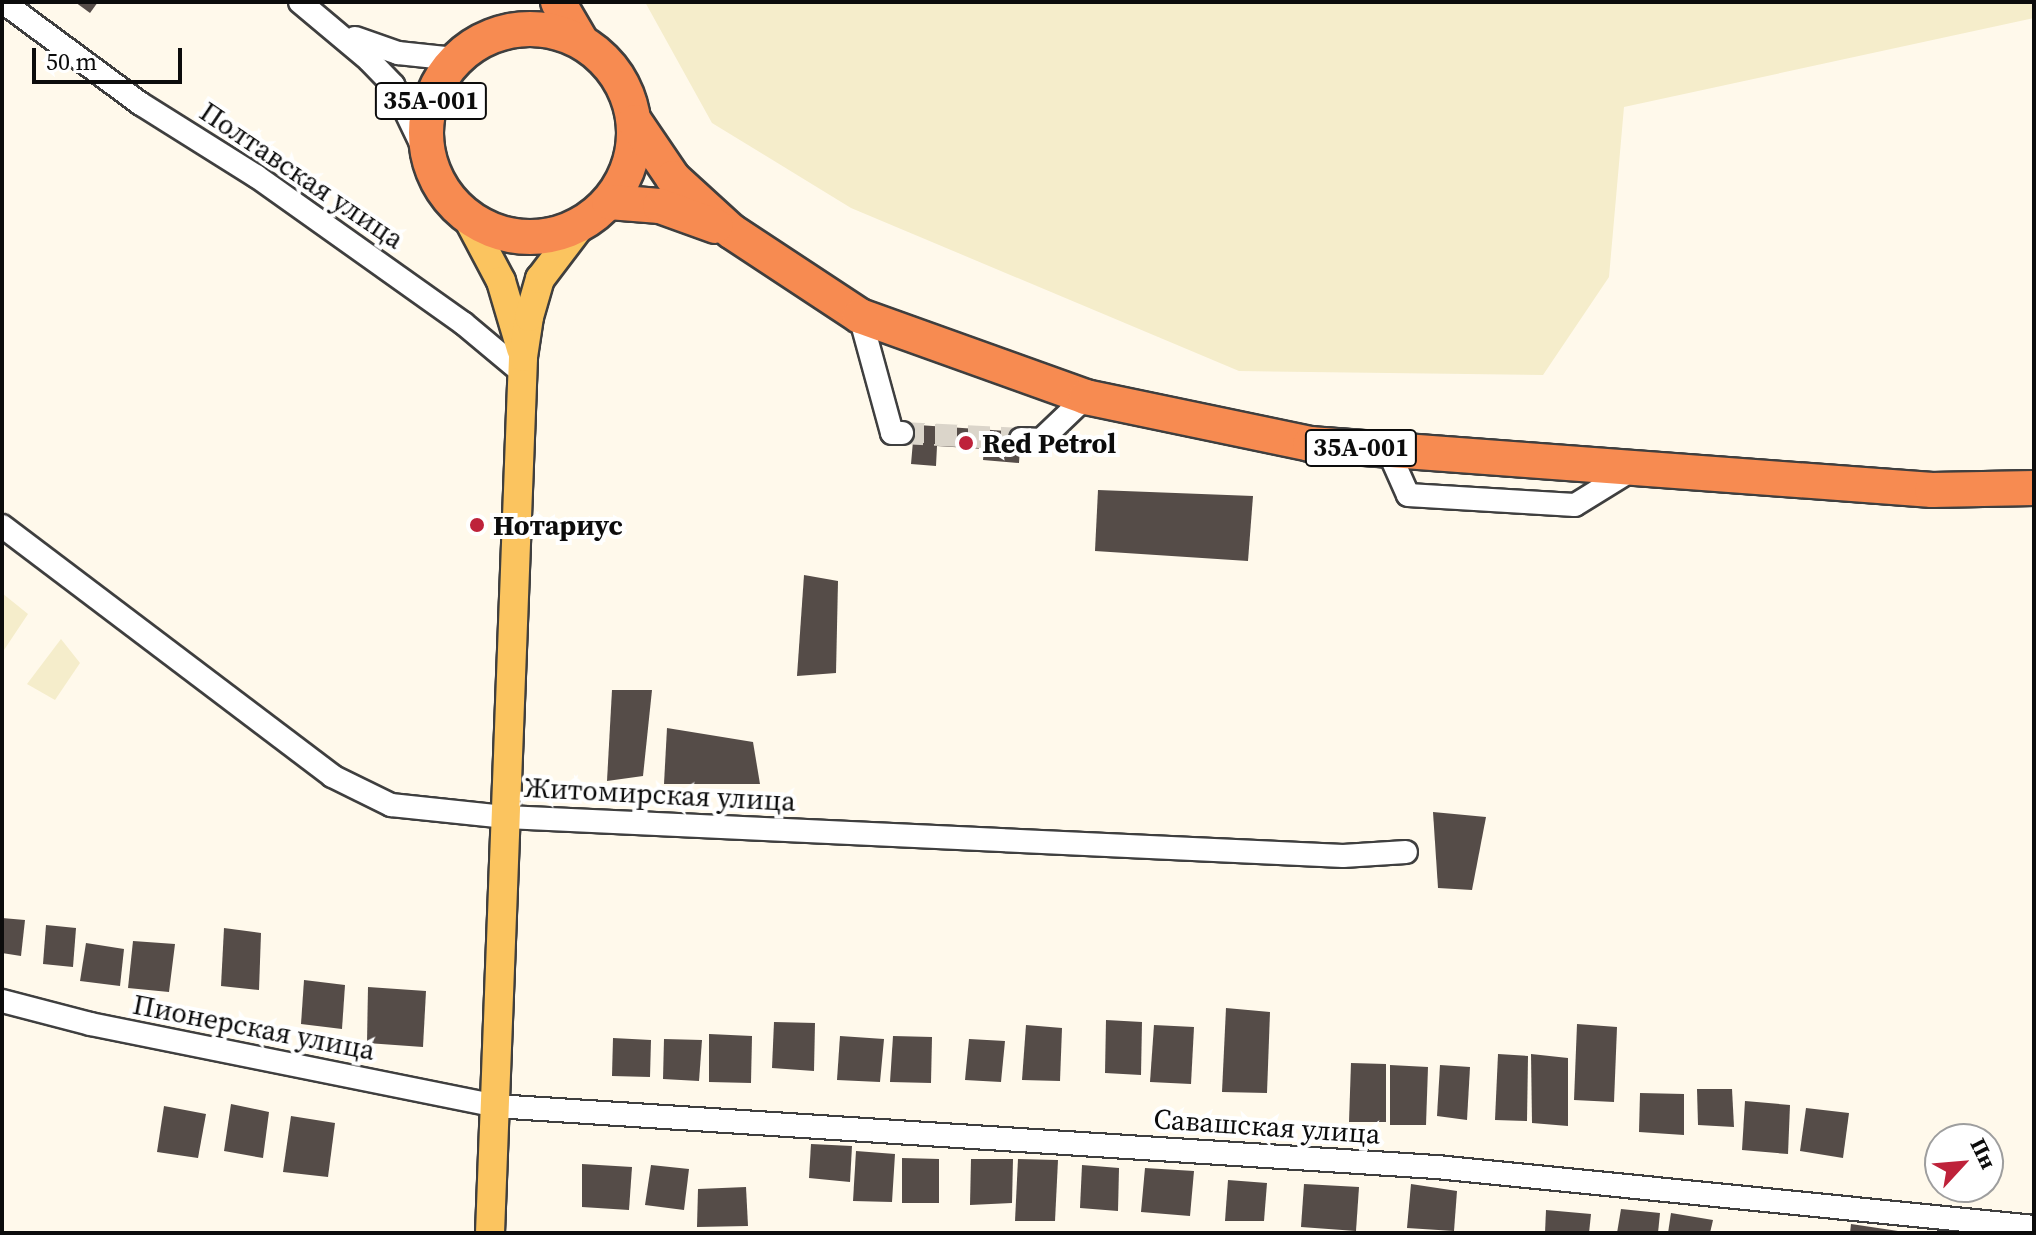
<!DOCTYPE html>
<html>
<head>
<meta charset="utf-8">
<style>
  body { margin:0 }
  #map { position:relative; width:2036px; height:1235px; overflow:hidden; background:#fff9eb; font-family:"Source Serif 4",serif }
  div>[style] { position:absolute }
  .farmland>* { inset:0; background:#f5edcb }
  .building>* { inset:0; background:#554c48 }
  .minor-tunnel>* { height:22px; margin-top:-11px; transform-origin:0; background:repeating-linear-gradient(90deg,#dbd5ca 0 22px,transparent 0 33px) }
  .roads { filter:drop-shadow(2px 0 #3f3f3f) drop-shadow(-2px 0 #3f3f3f) drop-shadow(0 2px #3f3f3f) drop-shadow(0 -2px #3f3f3f) }
  .minor>* { height:22px; margin:-11px; padding:0 11px; transform-origin:11px; border-radius:11px; background:#fff }
  .major>* { height:28px; margin:-14px; padding:0 14px; transform-origin:14px; border-radius:14px; background:#fbc45f }
  .highway>* { height:34px; margin:-17px; padding:0 17px; transform-origin:17px; border-radius:17px; background:#f78b51 }
  .highway>.ring { margin:-17px; padding:0; box-sizing:content-box; background:none; border:34px solid #f78b51; border-radius:50% }
  .dots>* { width:22px; height:22px; translate:-50% -50%; box-sizing:border-box; border:4px solid #fff; border-radius:50% }
  span { translate:-50% -50%; white-space:nowrap; text-align:center; line-height:1.15; -webkit-text-stroke:8px #fff; paint-order:stroke }
  .shield-label span { padding:2px 6px; background:#fff; border:2px solid; border-radius:6px; -webkit-text-stroke-width:0 }
  .shield-label { font-size:26px; color:#0c0c0c; font-weight:700 }
  .street-label { font-size:28px; color:#0c0c0c }
  .poi-label { font-size:28px; color:#0c0c0c; font-weight:700 }
  .left { translate:0 -50%; text-align:left }
  .frame { position:absolute; inset:0; border:4px solid #0c0c0c; pointer-events:none }
  .north { position:absolute; left:1924px; top:1123px; width:80px; height:80px; box-sizing:border-box; background:#fff; border:2px solid #9e9e9e; border-radius:50%; rotate:64deg; font-size:22px; font-weight:700; line-height:32px; text-align:center; color:#0c0c0c }
  .north::after { content:''; display:block; margin:auto; width:28px; height:36px; background:#be223a; clip-path:polygon(50% 0,100% 100%,50% 72%,0 100%) }
  .scale { position:absolute; left:32px; top:48px; width:150px; height:36px; box-sizing:border-box; border:4px solid #0c0c0c; border-top:0; padding-left:10px; font-size:24px; line-height:28px; white-space:nowrap; color:#0c0c0c; -webkit-text-stroke:6px #fff; paint-order:stroke }
</style>
</head>
<body>
<div id="map">
  <div class="farmland">
    <div style="clip-path:polygon(645px 2px,2034px 2px,2034px 18px,1624px 107px,1609px 277px,1543px 375px,1239px 371px,851px 208px,712px 123px)"></div>
    <div style="clip-path:polygon(2px 593px,28px 614px,2px 653px)"></div>
    <div style="clip-path:polygon(61px 639px,80px 663px,55px 700px,27px 684px)"></div>
  </div>
  <div class="building">
    <div style="clip-path:polygon(75px 2px,98px 2px,90px 13px)"></div>
    <div style="clip-path:polygon(903px 424px,1021px 432px,1019px 463px,983px 460px,984px 449px,937px 446px,936px 466px,911px 464px,913px 441px,902px 440px)"></div>
    <div style="clip-path:polygon(1098px 490px,1253px 496px,1248px 561px,1095px 551px)"></div>
    <div style="clip-path:polygon(804px 575px,838px 581px,836px 673px,797px 676px)"></div>
    <div style="clip-path:polygon(612px 690px,652px 690px,643px 776px,607px 781px)"></div>
    <div style="clip-path:polygon(667px 728px,753px 742px,760px 784px,664px 784px)"></div>
    <div style="clip-path:polygon(1433px 812px,1486px 817px,1472px 890px,1438px 888px)"></div>
    <div style="clip-path:polygon(2px 918px,25px 920px,21px 956px,2px 953px)"></div>
    <div style="clip-path:polygon(46px 925px,76px 928px,73px 967px,43px 964px)"></div>
    <div style="clip-path:polygon(224px 928px,261px 933px,259px 990px,221px 986px)"></div>
    <div style="clip-path:polygon(133px 941px,175px 944px,169px 992px,128px 988px)"></div>
    <div style="clip-path:polygon(86px 943px,124px 949px,120px 986px,80px 981px)"></div>
    <div style="clip-path:polygon(304px 980px,345px 985px,342px 1029px,301px 1024px)"></div>
    <div style="clip-path:polygon(368px 987px,426px 991px,423px 1047px,367px 1043px)"></div>
    <div style="clip-path:polygon(1226px 1008px,1270px 1012px,1267px 1093px,1222px 1092px)"></div>
    <div style="clip-path:polygon(1106px 1020px,1142px 1022px,1141px 1075px,1105px 1073px)"></div>
    <div style="clip-path:polygon(774px 1022px,815px 1023px,814px 1071px,772px 1068px)"></div>
    <div style="clip-path:polygon(1577px 1024px,1617px 1027px,1614px 1102px,1574px 1100px)"></div>
    <div style="clip-path:polygon(1026px 1025px,1062px 1028px,1060px 1081px,1022px 1080px)"></div>
    <div style="clip-path:polygon(1154px 1025px,1194px 1027px,1191px 1084px,1150px 1082px)"></div>
    <div style="clip-path:polygon(709px 1034px,752px 1036px,751px 1083px,709px 1082px)"></div>
    <div style="clip-path:polygon(840px 1036px,884px 1039px,880px 1082px,837px 1080px)"></div>
    <div style="clip-path:polygon(893px 1036px,932px 1037px,931px 1083px,890px 1082px)"></div>
    <div style="clip-path:polygon(613px 1038px,651px 1040px,650px 1077px,612px 1076px)"></div>
    <div style="clip-path:polygon(664px 1039px,702px 1040px,699px 1081px,663px 1079px)"></div>
    <div style="clip-path:polygon(969px 1039px,1005px 1041px,1001px 1082px,965px 1080px)"></div>
    <div style="clip-path:polygon(1498px 1054px,1528px 1056px,1527px 1121px,1495px 1120px)"></div>
    <div style="clip-path:polygon(1531px 1054px,1568px 1058px,1568px 1126px,1532px 1123px)"></div>
    <div style="clip-path:polygon(1351px 1063px,1386px 1064px,1386px 1122px,1349px 1122px)"></div>
    <div style="clip-path:polygon(1390px 1065px,1428px 1067px,1426px 1125px,1390px 1125px)"></div>
    <div style="clip-path:polygon(1440px 1065px,1470px 1067px,1467px 1120px,1437px 1116px)"></div>
    <div style="clip-path:polygon(1697px 1089px,1732px 1089px,1734px 1127px,1698px 1125px)"></div>
    <div style="clip-path:polygon(1640px 1093px,1684px 1094px,1684px 1135px,1639px 1132px)"></div>
    <div style="clip-path:polygon(1745px 1101px,1790px 1105px,1788px 1154px,1742px 1150px)"></div>
    <div style="clip-path:polygon(231px 1104px,269px 1112px,263px 1158px,224px 1151px)"></div>
    <div style="clip-path:polygon(164px 1106px,206px 1114px,198px 1158px,157px 1152px)"></div>
    <div style="clip-path:polygon(1806px 1108px,1849px 1113px,1843px 1158px,1800px 1151px)"></div>
    <div style="clip-path:polygon(291px 1116px,335px 1123px,328px 1177px,283px 1172px)"></div>
    <div style="clip-path:polygon(811px 1144px,852px 1146px,850px 1182px,809px 1178px)"></div>
    <div style="clip-path:polygon(856px 1151px,895px 1154px,892px 1202px,853px 1201px)"></div>
    <div style="clip-path:polygon(902px 1158px,939px 1159px,939px 1203px,902px 1203px)"></div>
    <div style="clip-path:polygon(971px 1159px,1013px 1159px,1012px 1203px,970px 1205px)"></div>
    <div style="clip-path:polygon(1018px 1159px,1058px 1160px,1055px 1221px,1015px 1221px)"></div>
    <div style="clip-path:polygon(582px 1164px,632px 1167px,629px 1210px,582px 1207px)"></div>
    <div style="clip-path:polygon(651px 1165px,689px 1169px,684px 1210px,645px 1205px)"></div>
    <div style="clip-path:polygon(1082px 1165px,1119px 1168px,1118px 1211px,1080px 1208px)"></div>
    <div style="clip-path:polygon(1145px 1168px,1194px 1171px,1190px 1216px,1141px 1212px)"></div>
    <div style="clip-path:polygon(1228px 1180px,1267px 1183px,1264px 1221px,1225px 1221px)"></div>
    <div style="clip-path:polygon(1304px 1184px,1359px 1187px,1356px 1231px,1301px 1227px)"></div>
    <div style="clip-path:polygon(1411px 1184px,1457px 1191px,1454px 1231px,1407px 1228px)"></div>
    <div style="clip-path:polygon(746px 1187px,748px 1226px,697px 1227px,698px 1189px)"></div>
    <div style="clip-path:polygon(1621px 1209px,1660px 1213px,1658px 1233px,1617px 1233px)"></div>
    <div style="clip-path:polygon(1546px 1210px,1591px 1214px,1589px 1233px,1545px 1233px)"></div>
    <div style="clip-path:polygon(1671px 1213px,1713px 1220px,1710px 1233px,1668px 1233px)"></div>
    <div style="clip-path:polygon(1851px 1224px,1898px 1231px,1898px 1233px,1850px 1233px)"></div>
  </div>
  <div class="minor-tunnel">
    <div style="left:902px;top:433px;width:119px;rotate:2.9deg"></div>
  </div>
  <div class="roads">
    <div class="minor">
      <div style="left:3px;top:2px;width:172px;rotate:36.5deg"></div>
      <div style="left:141px;top:104px;width:136px;rotate:32.1deg"></div>
      <div style="left:256px;top:176px;width:254px;rotate:35.4deg"></div>
      <div style="left:463px;top:323px;width:80px;rotate:39.9deg"></div>
      <div style="left:300px;top:2px;width:90px;rotate:40deg"></div>
      <div style="left:369px;top:60px;width:35px;rotate:46deg"></div>
      <div style="left:393px;top:85px;width:81px;rotate:64.4deg"></div>
      <div style="left:355px;top:38px;width:46px;rotate:19.2deg"></div>
      <div style="left:398px;top:53px;width:57px;rotate:6deg"></div>
      <div style="left:860px;top:316px;width:121px;rotate:74.7deg"></div>
      <div style="left:892px;top:433px;width:10px"></div>
      <div style="left:1021px;top:439px;width:20px;rotate:3deg"></div>
      <div style="left:1041px;top:440px;width:62px;rotate:-43.7deg"></div>
      <div style="left:1388px;top:450px;width:49px;rotate:66deg"></div>
      <div style="left:1408px;top:495px;width:167px;rotate:3.4deg"></div>
      <div style="left:1575px;top:505px;width:70px;rotate:-31.7deg"></div>
      <div style="left:2px;top:526px;width:414px;rotate:37.1deg"></div>
      <div style="left:332px;top:776px;width:66px;rotate:26.2deg"></div>
      <div style="left:391px;top:805px;width:116px;rotate:6deg"></div>
      <div style="left:506px;top:817px;width:838px;rotate:2.67deg"></div>
      <div style="left:1343px;top:856px;width:63px;rotate:-3.6deg"></div>
      <div style="left:2px;top:1001px;width:91px;rotate:14.6deg"></div>
      <div style="left:90px;top:1024px;width:413px;rotate:11.4deg"></div>
      <div style="left:495px;top:1106px;width:944px;rotate:3.71deg"></div>
      <div style="left:1437px;top:1167px;width:600px;rotate:5.74deg"></div>
    </div>
    <div class="major">
      <div style="left:467px;top:217px;width:72px;rotate:62deg"></div>
      <div style="left:501px;top:281px;width:71px;rotate:73.6deg"></div>
      <div style="left:490px;top:1233px;width:877px;rotate:-87.84deg"></div>
      <div style="left:523px;top:357px;width:40px;rotate:-81.5deg"></div>
      <div style="left:529px;top:317px;width:40px;rotate:-74deg"></div>
      <div style="left:540px;top:279px;width:68px;rotate:-52.8deg"></div>
    </div>
    <div class="highway">
      <div style="left:558px;top:2px;width:45px;rotate:59.5deg"></div>
      <div class="ring" style="left:426px;top:29px;width:174px;height:174px"></div>
      <div style="left:635px;top:122px;width:68px;rotate:55.8deg"></div>
      <div style="left:673px;top:178px;width:79px;rotate:42.4deg"></div>
      <div style="left:731px;top:231px;width:154px;rotate:33.4deg"></div>
      <div style="left:860px;top:316px;width:240px;rotate:19.7deg"></div>
      <div style="left:1086px;top:397px;width:229px;rotate:11.8deg"></div>
      <div style="left:1310px;top:444px;width:624px;rotate:4.23deg"></div>
      <div style="left:1932px;top:490px;width:102px;rotate:-1.1deg"></div>
      <div style="left:609px;top:202px;width:51px;rotate:4.5deg"></div>
      <div style="left:660px;top:206px;width:59px;rotate:19.7deg"></div>
    </div>
  </div>
  <div class="dots">
    <div style="left:966px;top:443px;background:#be223a"></div>
    <div style="left:477px;top:525px;background:#be223a"></div>
  </div>
  <div class="shield-label">
    <span style="left:431px;top:101px">35А-001</span>
    <span style="left:1361px;top:448px">35А-001</span>
  </div>
  <div class="street-label">
    <span style="left:302px;top:175px;rotate:34deg">Полтавская улица</span>
    <span style="left:660px;top:794px;rotate:3deg">Житомирская улица</span>
    <span style="left:254px;top:1027px;rotate:11deg">Пионерская улица</span>
    <span style="left:1267px;top:1126px;rotate:4deg">Савашская улица</span>
  </div>
  <div class="poi-label">
    <span class="left" style="left:982px;top:443px">Red Petrol</span>
    <span class="left" style="left:493px;top:525px">Нотариус</span>
  </div>
  <div class="frame"></div>
  <div class="north">Пн</div>
  <div class="scale">50 m</div>
</div>
</body>
</html>
